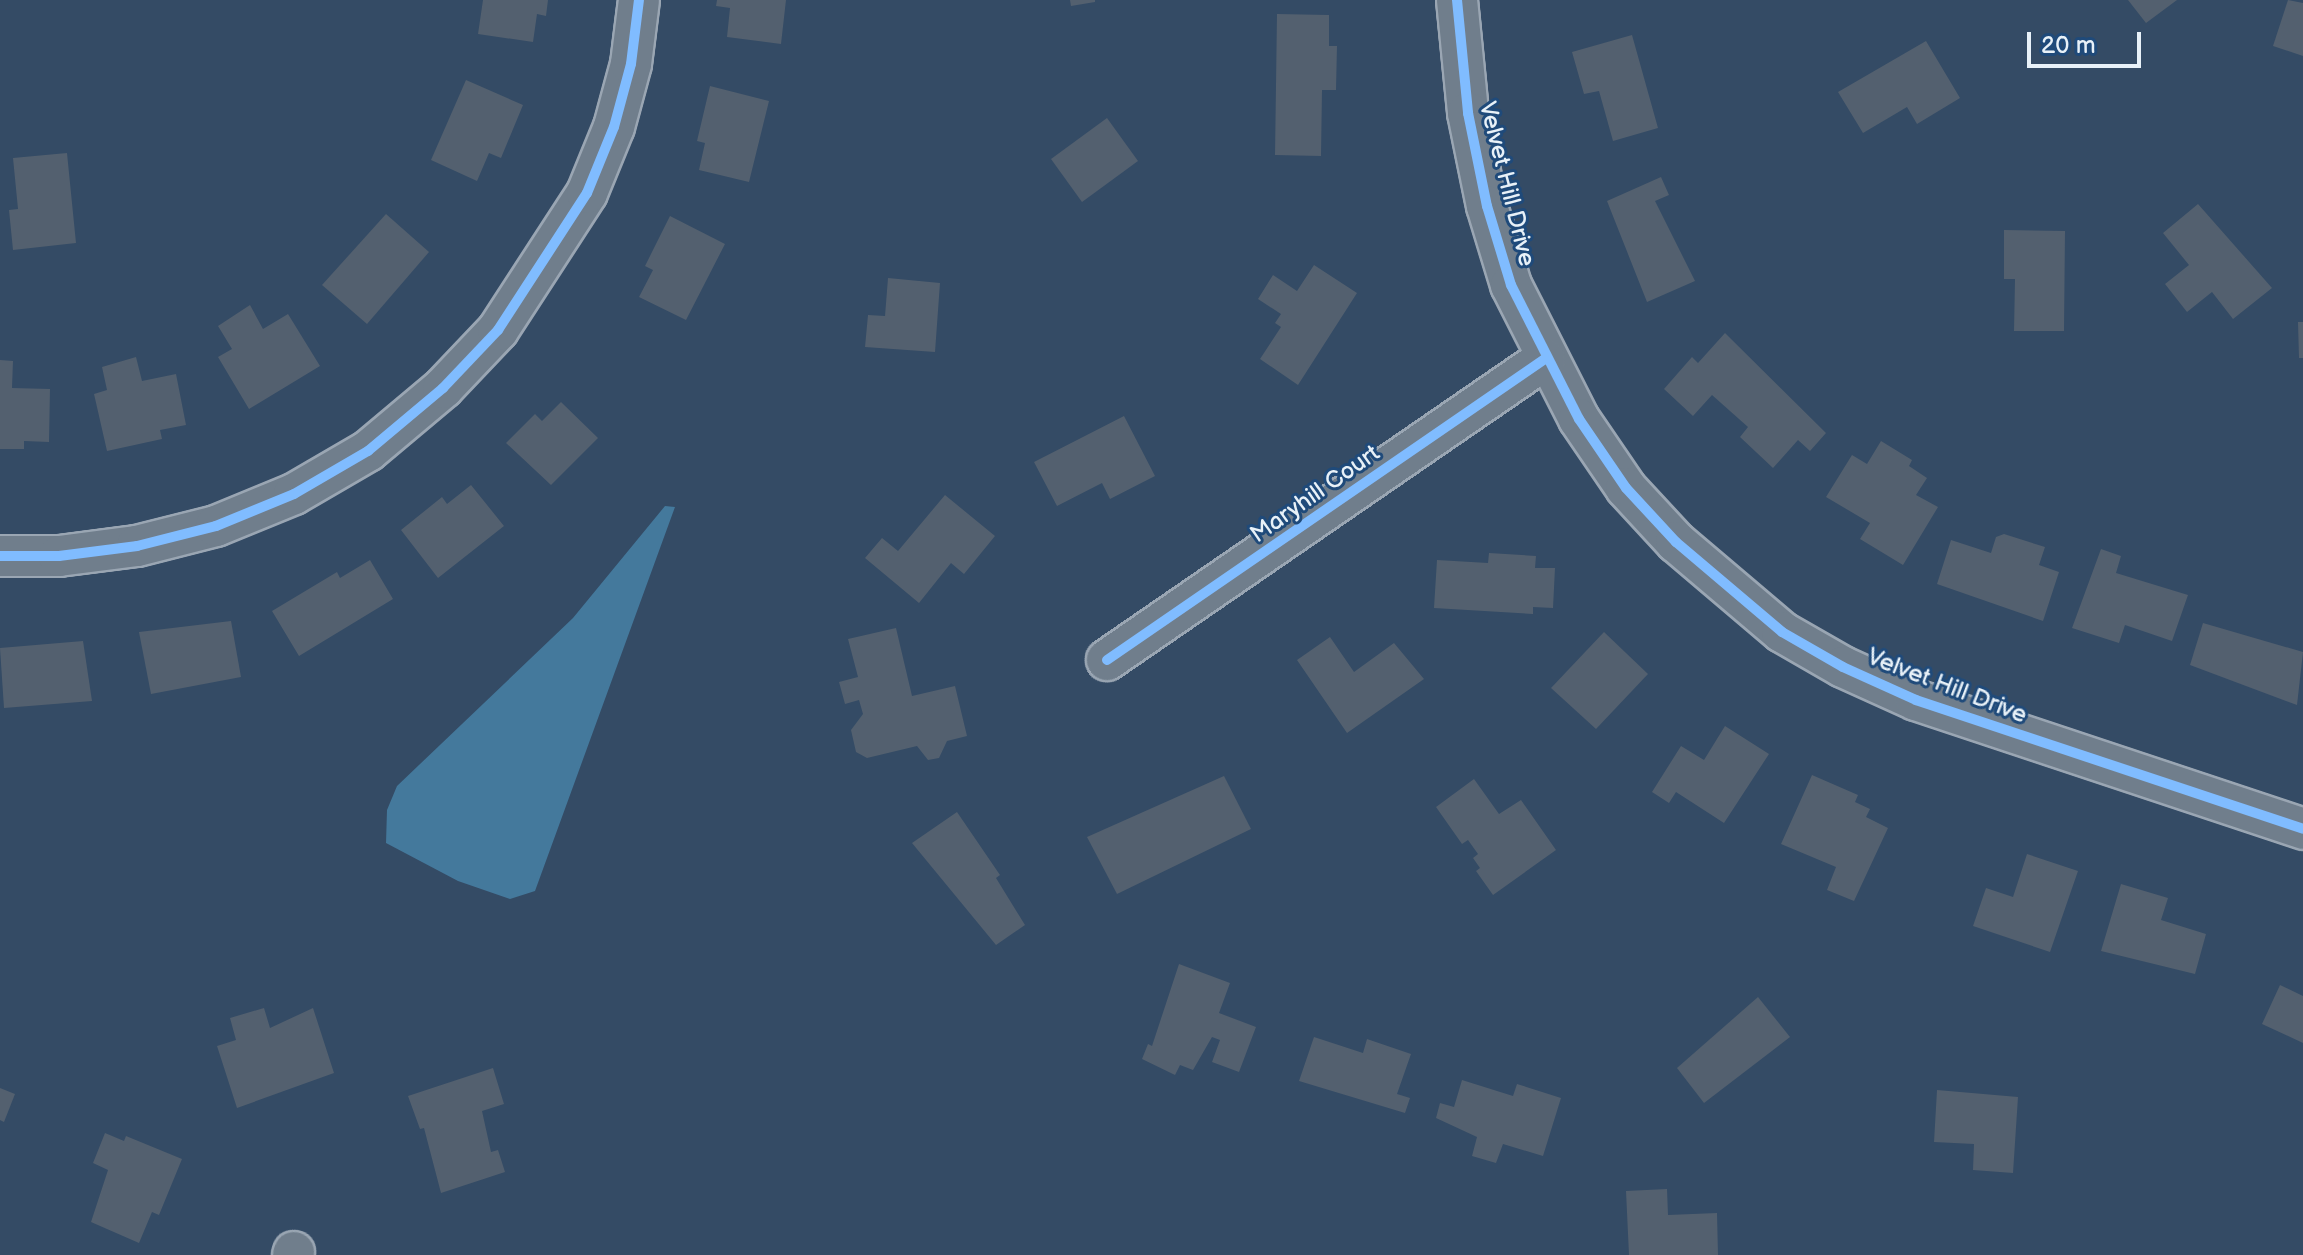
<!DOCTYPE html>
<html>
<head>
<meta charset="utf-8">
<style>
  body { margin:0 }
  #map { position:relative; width:2303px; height:1255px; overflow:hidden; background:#344b65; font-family:"Balsamiq Sans",sans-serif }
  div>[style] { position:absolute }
  .water>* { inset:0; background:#44799c }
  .building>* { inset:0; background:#53606f }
  .roads { filter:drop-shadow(2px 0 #9aa6b3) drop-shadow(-2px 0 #9aa6b3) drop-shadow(0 2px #9aa6b3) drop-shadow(0 -2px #9aa6b3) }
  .minor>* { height:40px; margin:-20px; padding:0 20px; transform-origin:20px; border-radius:20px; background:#707e8c }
  .cycleway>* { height:10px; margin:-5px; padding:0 5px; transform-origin:5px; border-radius:5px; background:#80bcff }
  span { translate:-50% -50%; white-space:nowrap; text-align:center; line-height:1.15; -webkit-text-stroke:6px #1f4a7a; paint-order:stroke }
  .street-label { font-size:24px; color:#e8f1f8 }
  .scale { position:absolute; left:2027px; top:32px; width:114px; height:36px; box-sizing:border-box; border:4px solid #e8f1f8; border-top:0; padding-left:10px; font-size:24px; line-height:28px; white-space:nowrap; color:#e8f1f8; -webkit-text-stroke:6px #1f4a7a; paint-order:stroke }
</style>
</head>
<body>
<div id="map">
  <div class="water">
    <div style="clip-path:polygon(665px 506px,675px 507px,535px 891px,510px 899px,458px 881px,386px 843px,387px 810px,397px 786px,573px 618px)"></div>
  </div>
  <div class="building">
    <div style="clip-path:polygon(483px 0,548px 0,546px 16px,537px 14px,533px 42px,478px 34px)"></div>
    <div style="clip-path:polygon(717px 0,786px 0,781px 44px,727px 37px,730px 8px,716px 6px)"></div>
    <div style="clip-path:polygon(1070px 0,1095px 0,1095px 2px,1071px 6px)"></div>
    <div style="clip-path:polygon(2128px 0,2177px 0,2146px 23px)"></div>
    <div style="clip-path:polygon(2288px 0,2303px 3px,2303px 56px,2273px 46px)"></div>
    <div style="clip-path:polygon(1277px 14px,1329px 15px,1329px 46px,1337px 46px,1336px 90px,1322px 90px,1321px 156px,1275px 155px)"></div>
    <div style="clip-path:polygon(1632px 35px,1658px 128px,1613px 141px,1599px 91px,1584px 94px,1572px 52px)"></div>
    <div style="clip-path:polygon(1926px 41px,1960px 98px,1917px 124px,1907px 107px,1863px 133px,1838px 92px)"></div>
    <div style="clip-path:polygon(466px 80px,523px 105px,501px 158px,489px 153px,477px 181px,431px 160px)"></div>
    <div style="clip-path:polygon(710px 86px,769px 101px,749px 182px,699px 170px,705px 143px,697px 141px)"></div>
    <div style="clip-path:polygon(1107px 118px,1138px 161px,1082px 202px,1051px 159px)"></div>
    <div style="clip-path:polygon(67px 153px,76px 243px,13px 250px,9px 210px,18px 209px,13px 158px)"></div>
    <div style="clip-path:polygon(1661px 177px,1669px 195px,1655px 201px,1695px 281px,1647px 302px,1607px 201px)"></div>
    <div style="clip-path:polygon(2198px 204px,2272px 288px,2233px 319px,2212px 292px,2187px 312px,2165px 284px,2189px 265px,2163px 233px)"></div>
    <div style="clip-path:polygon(386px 214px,429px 252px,367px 324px,322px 285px)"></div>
    <div style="clip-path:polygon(670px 216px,725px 244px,686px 320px,639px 297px,653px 270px,645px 266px)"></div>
    <div style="clip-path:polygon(2004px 230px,2065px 231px,2064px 331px,2014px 331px,2015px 279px,2004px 279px)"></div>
    <div style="clip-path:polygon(1314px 265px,1357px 293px,1298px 385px,1260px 359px,1281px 327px,1275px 323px,1281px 314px,1258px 299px,1273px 275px,1297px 291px)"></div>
    <div style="clip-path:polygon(888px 278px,940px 283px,935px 352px,865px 347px,868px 315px,885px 316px)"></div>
    <div style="clip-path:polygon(250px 305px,263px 329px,288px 314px,320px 366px,249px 409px,218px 357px,232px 349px,218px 326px)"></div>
    <div style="clip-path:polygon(2298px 322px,2303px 322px,2303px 358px,2299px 358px)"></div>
    <div style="clip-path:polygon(1725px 333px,1826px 433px,1810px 451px,1798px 440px,1773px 468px,1740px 437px,1748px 427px,1712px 395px,1693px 416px,1664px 389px,1692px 357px,1698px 363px)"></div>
    <div style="clip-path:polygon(136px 357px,142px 381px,176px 374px,186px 425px,160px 430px,162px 439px,107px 451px,94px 394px,107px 390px,102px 367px)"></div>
    <div style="clip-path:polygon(0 360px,13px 361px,12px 388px,50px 389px,49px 442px,24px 441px,24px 449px,0 449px)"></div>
    <div style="clip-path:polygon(561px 402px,598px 438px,551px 485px,506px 443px,535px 414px,542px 421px)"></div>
    <div style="clip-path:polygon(1124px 416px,1155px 476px,1110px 499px,1102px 483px,1057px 506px,1034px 462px)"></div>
    <div style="clip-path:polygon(1881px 441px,1912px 460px,1909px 466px,1927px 478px,1916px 495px,1938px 507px,1903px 565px,1860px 539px,1870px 523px,1826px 497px,1852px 455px,1867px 464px)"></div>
    <div style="clip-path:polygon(471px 485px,504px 526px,438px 578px,401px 530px,442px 497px,447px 504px)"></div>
    <div style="clip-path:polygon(945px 495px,995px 536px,964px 574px,951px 563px,919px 603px,865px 558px,882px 538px,898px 551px)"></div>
    <div style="clip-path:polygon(2004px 534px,2045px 547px,2039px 565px,2059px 572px,2043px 621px,1937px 584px,1951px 540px,1991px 553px,1996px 537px)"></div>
    <div style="clip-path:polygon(2101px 549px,2121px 556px,2116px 573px,2188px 595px,2172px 641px,2125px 625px,2119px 643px,2072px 628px)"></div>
    <div style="clip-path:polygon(1489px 553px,1536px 556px,1535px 568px,1555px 568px,1553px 608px,1533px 607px,1533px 614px,1434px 608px,1437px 560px,1488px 563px)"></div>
    <div style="clip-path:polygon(370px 560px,393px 599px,299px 656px,272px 611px,337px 572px,340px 578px)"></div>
    <div style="clip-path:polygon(231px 621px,241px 677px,151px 694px,139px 632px)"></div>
    <div style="clip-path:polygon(2203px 623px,2303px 652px,2297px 705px,2190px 665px)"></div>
    <div style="clip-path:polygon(896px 628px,912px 696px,955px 686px,967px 736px,947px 741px,939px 758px,928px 760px,917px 746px,867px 758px,856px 752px,851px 730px,863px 714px,859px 700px,845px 704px,839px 682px,858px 677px,848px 639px)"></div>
    <div style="clip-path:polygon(1604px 632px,1648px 674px,1596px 729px,1551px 688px)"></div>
    <div style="clip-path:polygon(1330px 637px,1354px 672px,1394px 643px,1424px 679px,1347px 733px,1297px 660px)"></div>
    <div style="clip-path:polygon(83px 641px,92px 701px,4px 708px,0 648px)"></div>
    <div style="clip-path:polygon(1725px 726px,1769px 754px,1724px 823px,1676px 792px,1669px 803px,1652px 792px,1681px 746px,1704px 760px)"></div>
    <div style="clip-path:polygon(1812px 775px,1858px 795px,1855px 802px,1870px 809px,1866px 817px,1888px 828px,1854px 901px,1827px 890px,1836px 867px,1781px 844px)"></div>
    <div style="clip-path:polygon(1224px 776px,1251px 829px,1117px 894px,1087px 837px)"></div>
    <div style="clip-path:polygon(1474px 779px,1499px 814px,1521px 800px,1556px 850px,1493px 895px,1476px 871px,1480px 868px,1473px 858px,1478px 854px,1468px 840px,1462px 844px,1436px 807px)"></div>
    <div style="clip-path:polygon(957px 812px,1000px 875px,996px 878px,1025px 925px,996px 945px,912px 843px)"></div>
    <div style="clip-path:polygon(2027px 854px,2078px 871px,2050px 952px,1973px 926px,1986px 888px,2013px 897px)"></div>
    <div style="clip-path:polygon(2121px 884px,2168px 898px,2161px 920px,2206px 934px,2195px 974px,2101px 951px)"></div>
    <div style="clip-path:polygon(1179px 964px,1230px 983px,1219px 1013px,1256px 1027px,1239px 1072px,1212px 1062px,1220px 1040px,1212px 1037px,1193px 1070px,1180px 1065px,1175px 1075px,1142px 1059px,1148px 1044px,1152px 1046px)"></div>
    <div style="clip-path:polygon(2280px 985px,2303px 996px,2303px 1043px,2262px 1024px)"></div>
    <div style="clip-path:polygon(1758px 997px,1790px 1037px,1704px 1103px,1677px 1068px)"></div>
    <div style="clip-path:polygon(264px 1008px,270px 1028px,313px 1008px,334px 1073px,237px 1108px,217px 1046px,236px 1040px,230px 1018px)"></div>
    <div style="clip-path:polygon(1314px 1037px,1363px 1053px,1367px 1039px,1411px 1054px,1397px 1094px,1410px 1098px,1405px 1113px,1299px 1081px)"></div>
    <div style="clip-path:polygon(493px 1068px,504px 1104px,482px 1111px,491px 1152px,498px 1150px,505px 1172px,441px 1193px,424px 1128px,420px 1129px,408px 1096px)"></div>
    <div style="clip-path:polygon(1462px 1080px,1513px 1096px,1517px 1084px,1561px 1098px,1543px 1156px,1503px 1144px,1496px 1163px,1472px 1156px,1477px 1137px,1436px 1118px,1440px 1103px,1454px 1107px)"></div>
    <div style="clip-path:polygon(0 1088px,15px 1094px,4px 1122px,0 1120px)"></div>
    <div style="clip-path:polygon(1937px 1090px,2018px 1097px,2013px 1173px,1973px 1170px,1974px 1144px,1934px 1142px)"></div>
    <div style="clip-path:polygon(105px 1133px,124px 1141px,126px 1136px,182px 1159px,159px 1215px,152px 1212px,139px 1243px,91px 1222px,108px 1170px,93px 1163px)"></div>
    <div style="clip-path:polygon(1667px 1189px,1668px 1215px,1717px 1213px,1718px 1255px,1629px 1255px,1626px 1191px)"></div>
  </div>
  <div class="roads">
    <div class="minor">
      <div style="left:1457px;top:0;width:114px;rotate:84.4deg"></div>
      <div style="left:1468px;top:113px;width:95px;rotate:78.5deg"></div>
      <div style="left:1487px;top:206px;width:83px;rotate:73.1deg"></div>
      <div style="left:1511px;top:285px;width:150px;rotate:63.1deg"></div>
      <div style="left:1579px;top:419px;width:83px;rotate:55.7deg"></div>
      <div style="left:1626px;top:488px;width:74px;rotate:47.2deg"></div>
      <div style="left:1676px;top:542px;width:139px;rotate:40.3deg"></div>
      <div style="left:1782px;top:632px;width:70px;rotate:29.8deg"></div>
      <div style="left:1843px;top:667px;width:80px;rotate:24.3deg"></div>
      <div style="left:1916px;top:700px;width:408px;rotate:18.4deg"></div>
      <div style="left:0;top:556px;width:59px"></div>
      <div style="left:59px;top:556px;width:79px;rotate:-7.3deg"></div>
      <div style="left:137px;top:546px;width:81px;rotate:-14.2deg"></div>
      <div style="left:216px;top:526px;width:84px;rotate:-22.3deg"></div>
      <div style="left:294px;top:494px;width:86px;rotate:-30.2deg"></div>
      <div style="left:368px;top:451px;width:98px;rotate:-40deg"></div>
      <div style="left:443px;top:388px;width:80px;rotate:-46.5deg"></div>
      <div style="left:498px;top:330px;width:163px;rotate:-57deg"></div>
      <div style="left:587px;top:193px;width:71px;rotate:-67.8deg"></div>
      <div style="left:614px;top:127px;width:65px;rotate:-74.9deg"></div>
      <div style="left:631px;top:64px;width:64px;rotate:-82.9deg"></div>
      <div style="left:1107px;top:660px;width:531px;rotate:-34.5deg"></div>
      <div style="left:293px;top:1255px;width:3px;rotate:-72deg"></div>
    </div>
  </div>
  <div class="cycleway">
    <div style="left:1457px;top:0;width:114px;rotate:84.4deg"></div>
    <div style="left:1468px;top:113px;width:95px;rotate:78.5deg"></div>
    <div style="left:1487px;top:206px;width:83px;rotate:73.1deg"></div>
    <div style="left:1511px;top:285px;width:150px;rotate:63.1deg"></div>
    <div style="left:1579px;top:419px;width:83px;rotate:55.7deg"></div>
    <div style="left:1626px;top:488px;width:74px;rotate:47.2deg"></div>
    <div style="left:1676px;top:542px;width:139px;rotate:40.3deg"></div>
    <div style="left:1782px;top:632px;width:70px;rotate:29.8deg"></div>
    <div style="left:1843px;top:667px;width:80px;rotate:24.3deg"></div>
    <div style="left:1916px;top:700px;width:408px;rotate:18.4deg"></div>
    <div style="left:0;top:556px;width:59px"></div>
    <div style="left:59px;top:556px;width:79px;rotate:-7.3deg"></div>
    <div style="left:137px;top:546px;width:81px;rotate:-14.2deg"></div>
    <div style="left:216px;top:526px;width:84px;rotate:-22.3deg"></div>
    <div style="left:294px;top:494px;width:86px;rotate:-30.2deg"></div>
    <div style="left:368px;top:451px;width:98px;rotate:-40deg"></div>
    <div style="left:443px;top:388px;width:80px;rotate:-46.5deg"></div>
    <div style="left:498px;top:330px;width:163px;rotate:-57deg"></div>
    <div style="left:587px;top:193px;width:71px;rotate:-67.8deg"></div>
    <div style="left:614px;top:127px;width:65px;rotate:-74.9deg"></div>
    <div style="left:631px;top:64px;width:64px;rotate:-82.9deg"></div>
    <div style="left:1107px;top:660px;width:531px;rotate:-34.5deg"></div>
  </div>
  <div class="street-label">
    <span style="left:1507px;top:184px;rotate:76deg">Velvet Hill Drive</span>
    <span style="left:1315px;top:494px;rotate:-35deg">Maryhill Court</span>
    <span style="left:1947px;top:686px;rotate:21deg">Velvet Hill Drive</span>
  </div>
  <div class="scale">20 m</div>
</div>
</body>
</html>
